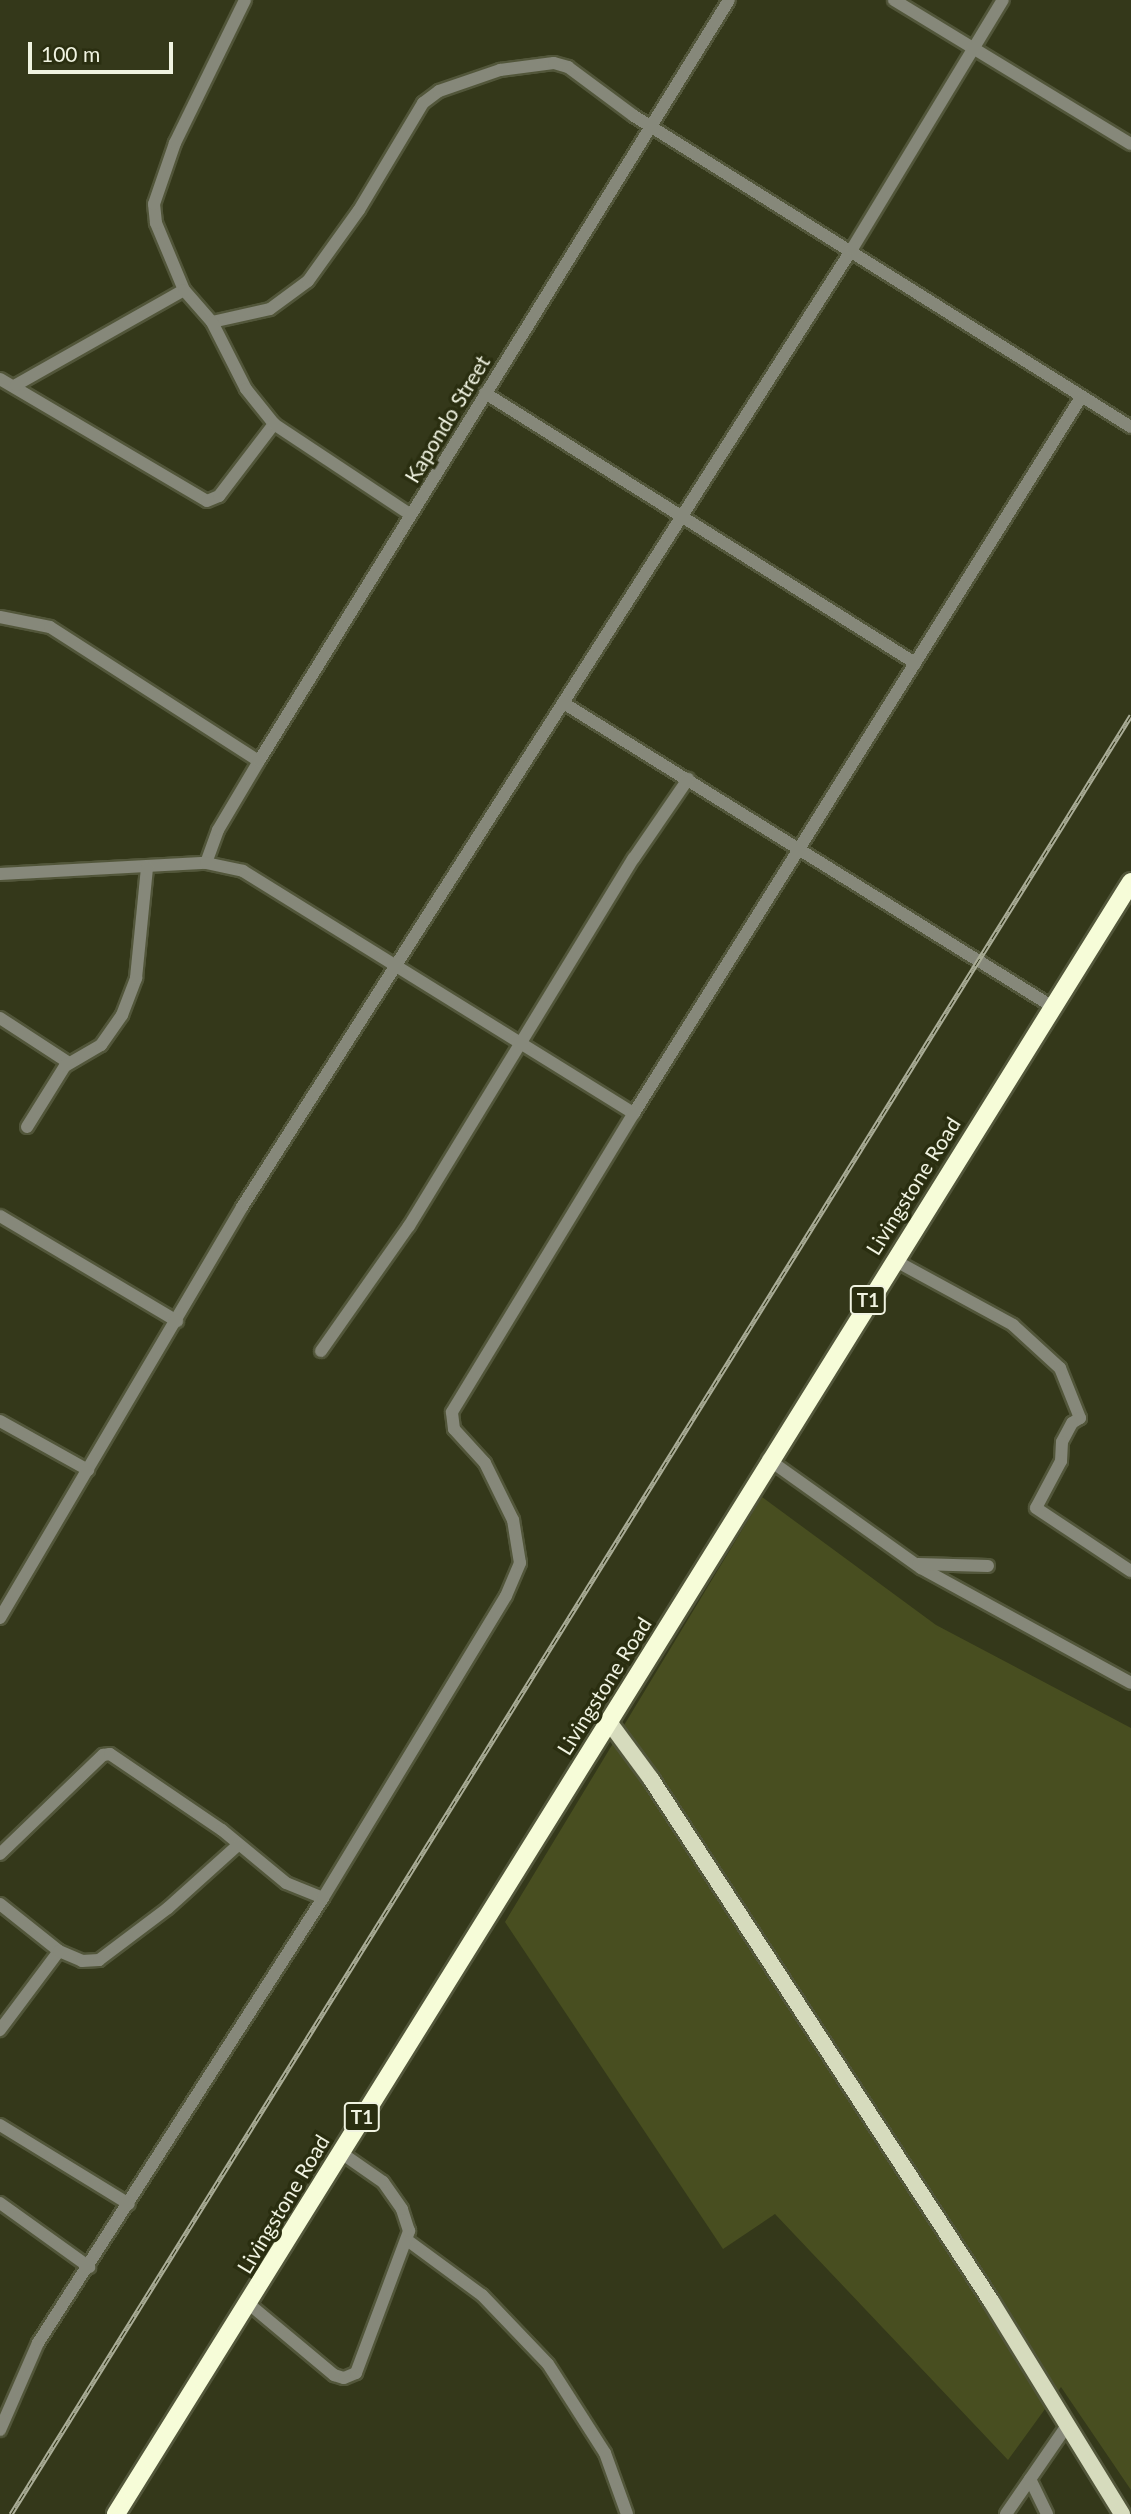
<!DOCTYPE html>
<html>
<head>
<meta charset="utf-8">
<style>
  body { margin:0 }
  #map { position:relative; width:1131px; height:2514px; overflow:hidden; background:#34381a; font-family:Lato,sans-serif }
  div>[style] { position:absolute }
  .green>* { inset:0; background:#484e20 }
  .roads { filter:drop-shadow(2px 0 #52563a) drop-shadow(-2px 0 #52563a) drop-shadow(0 2px #52563a) drop-shadow(0 -2px #52563a) }
  .minor>* { height:12px; margin:-6px; padding:0 6px; transform-origin:6px; border-radius:6px; background:#86887a }
  .major>* { height:16px; margin:-8px; padding:0 8px; transform-origin:8px; border-radius:8px; background:#d6dbbd }
  .highway>* { height:18px; margin:-9px; padding:0 9px; transform-origin:9px; border-radius:9px; background:#f6fcd8 }
  .rail>* { height:5px; margin-top:-2.5px; transform-origin:0; background:repeating-linear-gradient(90deg,#2a2e10 0 8px,#aaad97 0 16px); box-sizing:border-box; border-block:2px solid #aaad97 }
  span { translate:-50% -50%; white-space:nowrap; text-align:center; line-height:1.15; -webkit-text-stroke:7px #2a2e10; paint-order:stroke }
  .shield-label span { padding:2px 5px; background:#2a2e10; border:2px solid; border-radius:5px; -webkit-text-stroke-width:0 }
  .shield-label { font-size:19px; color:#f0f3e1; font-weight:700 }
  .street-label { font-size:21px; color:#f0f3e1 }
  .scale { position:absolute; left:28px; top:42px; width:145px; height:32px; box-sizing:border-box; border:4px solid #f0f3e1; border-top:0; padding-left:9px; font-size:21px; line-height:24px; white-space:nowrap; color:#f0f3e1; -webkit-text-stroke:5px #2a2e10; paint-order:stroke }
</style>
</head>
<body>
<div id="map">
  <div class="green">
    <div style="clip-path:polygon(762px 1497px,936px 1625px,1131px 1728px,1131px 2490px,1061px 2387px,1008px 2460px,775px 2214px,723px 2249px,505px 1922px)"></div>
  </div>
  <div class="roads">
    <div class="minor">
      <div style="left:894px;top:0;width:277px;rotate:31.3deg"></div>
      <div style="left:184px;top:290px;width:73px;rotate:-112.7deg"></div>
      <div style="left:156px;top:223px;width:19px;rotate:-96deg"></div>
      <div style="left:154px;top:204px;width:65px;rotate:-71deg"></div>
      <div style="left:175px;top:143px;width:159px;rotate:-63.9deg"></div>
      <div style="left:212px;top:322px;width:59px;rotate:-12.6deg"></div>
      <div style="left:270px;top:309px;width:47px;rotate:-36.4deg"></div>
      <div style="left:308px;top:281px;width:87px;rotate:-54.3deg"></div>
      <div style="left:359px;top:210px;width:125px;rotate:-59.1deg"></div>
      <div style="left:423px;top:103px;width:20px;rotate:-37deg"></div>
      <div style="left:439px;top:91px;width:65px;rotate:-19deg"></div>
      <div style="left:500px;top:70px;width:54px;rotate:-7.4deg"></div>
      <div style="left:554px;top:63px;width:15px;rotate:16deg"></div>
      <div style="left:568px;top:67px;width:82px;rotate:36.6deg"></div>
      <div style="left:634px;top:116px;width:586px;rotate:32.04deg"></div>
      <div style="left:0;top:379px;width:240px;rotate:30.5deg"></div>
      <div style="left:207px;top:501px;width:13px;rotate:-23deg"></div>
      <div style="left:219px;top:496px;width:91px;rotate:-52.6deg"></div>
      <div style="left:16px;top:385px;width:193px;rotate:-29.5deg"></div>
      <div style="left:184px;top:290px;width:43px;rotate:48.8deg"></div>
      <div style="left:212px;top:322px;width:75px;rotate:63.1deg"></div>
      <div style="left:246px;top:389px;width:45px;rotate:51.3deg"></div>
      <div style="left:274px;top:424px;width:164px;rotate:33.6deg"></div>
      <div style="left:485px;top:393px;width:508px;rotate:32.12deg"></div>
      <div style="left:0;top:617px;width:51px;rotate:11.3deg"></div>
      <div style="left:50px;top:627px;width:248px;rotate:32.7deg"></div>
      <div style="left:565px;top:704px;width:574px;rotate:31.84deg"></div>
      <div style="left:206px;top:863px;width:35px;rotate:-70deg"></div>
      <div style="left:218px;top:830px;width:80px;rotate:-59.3deg"></div>
      <div style="left:259px;top:761px;width:894px;rotate:-58.3deg"></div>
      <div style="left:0;top:874px;width:206px;rotate:-3.1deg"></div>
      <div style="left:206px;top:863px;width:38px;rotate:12deg"></div>
      <div style="left:243px;top:871px;width:460px;rotate:31.8deg"></div>
      <div style="left:634px;top:1113px;width:842px;rotate:-58.01deg"></div>
      <div style="left:0;top:1018px;width:82px;rotate:33.1deg"></div>
      <div style="left:27px;top:1127px;width:72px;rotate:-58.1deg"></div>
      <div style="left:65px;top:1066px;width:42px;rotate:-30.3deg"></div>
      <div style="left:101px;top:1045px;width:37px;rotate:-55deg"></div>
      <div style="left:122px;top:1015px;width:40px;rotate:-69deg"></div>
      <div style="left:136px;top:978px;width:111px;rotate:-84.3deg"></div>
      <div style="left:0;top:1216px;width:206px;rotate:30.7deg"></div>
      <div style="left:894px;top:1260px;width:136px;rotate:28.6deg"></div>
      <div style="left:1013px;top:1325px;width:64px;rotate:42.5deg"></div>
      <div style="left:1060px;top:1368px;width:54px;rotate:68.2deg"></div>
      <div style="left:1080px;top:1418px;width:9px;rotate:148deg"></div>
      <div style="left:1072px;top:1423px;width:21px;rotate:118deg"></div>
      <div style="left:1062px;top:1442px;width:19px;rotate:93deg"></div>
      <div style="left:1061px;top:1461px;width:53px;rotate:118deg"></div>
      <div style="left:1036px;top:1508px;width:114px;rotate:33.6deg"></div>
      <div style="left:321px;top:1351px;width:153px;rotate:-54.9deg"></div>
      <div style="left:409px;top:1226px;width:431px;rotate:-58.6deg"></div>
      <div style="left:634px;top:858px;width:96px;rotate:-55.6deg"></div>
      <div style="left:0;top:1421px;width:101px;rotate:29.1deg"></div>
      <div style="left:768px;top:1459px;width:188px;rotate:35.5deg"></div>
      <div style="left:921px;top:1568px;width:239px;rotate:28.7deg"></div>
      <div style="left:918px;top:1564px;width:70px;rotate:1.6deg"></div>
      <div style="left:0;top:1618px;width:477px;rotate:-59.5deg"></div>
      <div style="left:242px;top:1207px;width:1136px;rotate:-57.51deg"></div>
      <div style="left:852px;top:249px;width:291px;rotate:-58.8deg"></div>
      <div style="left:0;top:1854px;width:143px;rotate:-43.9deg"></div>
      <div style="left:103px;top:1755px;width:7px;rotate:-8deg"></div>
      <div style="left:110px;top:1754px;width:135px;rotate:34.2deg"></div>
      <div style="left:222px;top:1830px;width:83px;rotate:39.6deg"></div>
      <div style="left:286px;top:1883px;width:40px;rotate:22deg"></div>
      <div style="left:0;top:1904px;width:75px;rotate:38.5deg"></div>
      <div style="left:59px;top:1951px;width:99px;rotate:126.8deg"></div>
      <div style="left:59px;top:1951px;width:25px;rotate:23deg"></div>
      <div style="left:82px;top:1961px;width:17px;rotate:-3deg"></div>
      <div style="left:99px;top:1960px;width:86px;rotate:-37deg"></div>
      <div style="left:168px;top:1908px;width:94px;rotate:-42deg"></div>
      <div style="left:0;top:2125px;width:151px;rotate:31.5deg"></div>
      <div style="left:0;top:2203px;width:110px;rotate:35.7deg"></div>
      <div style="left:407px;top:2240px;width:93px;rotate:36.3deg"></div>
      <div style="left:482px;top:2295px;width:95px;rotate:46.3deg"></div>
      <div style="left:548px;top:2364px;width:106px;rotate:57.4deg"></div>
      <div style="left:605px;top:2453px;width:65px;rotate:70.2deg"></div>
      <div style="left:249px;top:2304px;width:111px;rotate:39.9deg"></div>
      <div style="left:334px;top:2375px;width:10px;rotate:17deg"></div>
      <div style="left:344px;top:2378px;width:13px;rotate:-23deg"></div>
      <div style="left:356px;top:2373px;width:152px;rotate:-69.5deg"></div>
      <div style="left:409px;top:2231px;width:23px;rotate:-108deg"></div>
      <div style="left:402px;top:2209px;width:33px;rotate:-125deg"></div>
      <div style="left:383px;top:2182px;width:52px;rotate:-145.1deg"></div>
      <div style="left:0;top:2430px;width:95px;rotate:-66.4deg"></div>
      <div style="left:38px;top:2343px;width:528px;rotate:-57.36deg"></div>
      <div style="left:323px;top:1898px;width:353px;rotate:-58.8deg"></div>
      <div style="left:506px;top:1596px;width:36px;rotate:-67deg"></div>
      <div style="left:520px;top:1563px;width:44px;rotate:-99.2deg"></div>
      <div style="left:513px;top:1520px;width:64px;rotate:-116.2deg"></div>
      <div style="left:485px;top:1463px;width:46px;rotate:-132.4deg"></div>
      <div style="left:454px;top:1429px;width:17px;rotate:-97deg"></div>
      <div style="left:452px;top:1412px;width:350px;rotate:-58.7deg"></div>
      <div style="left:1030px;top:2479px;width:39px;rotate:64deg"></div>
      <div style="left:1006px;top:2514px;width:109px;rotate:-55.4deg"></div>
    </div>
    <div class="major">
      <div style="left:609px;top:1722px;width:71px;rotate:53.6deg"></div>
      <div style="left:651px;top:1779px;width:623px;rotate:56.92deg"></div>
      <div style="left:991px;top:2301px;width:250px;rotate:58.4deg"></div>
    </div>
    <div class="highway">
      <div style="left:116px;top:2514px;width:1922px;rotate:-58.12deg"></div>
    </div>
  </div>
  <div class="rail">
    <div style="left:11px;top:2514px;width:2119px;rotate:-58.09deg"></div>
  </div>
  <div class="shield-label">
    <span style="left:868px;top:1300px">T1</span>
    <span style="left:362px;top:2117px">T1</span>
  </div>
  <div class="street-label">
    <span style="left:447px;top:419px;rotate:-59deg">Kapondo Street</span>
    <span style="left:913px;top:1186px;rotate:-58deg">Livingstone Road</span>
    <span style="left:604px;top:1686px;rotate:-58deg">Livingstone Road</span>
    <span style="left:283px;top:2204px;rotate:-59deg">Livingstone Road</span>
  </div>
  <div class="scale">100 m</div>
</div>
</body>
</html>
